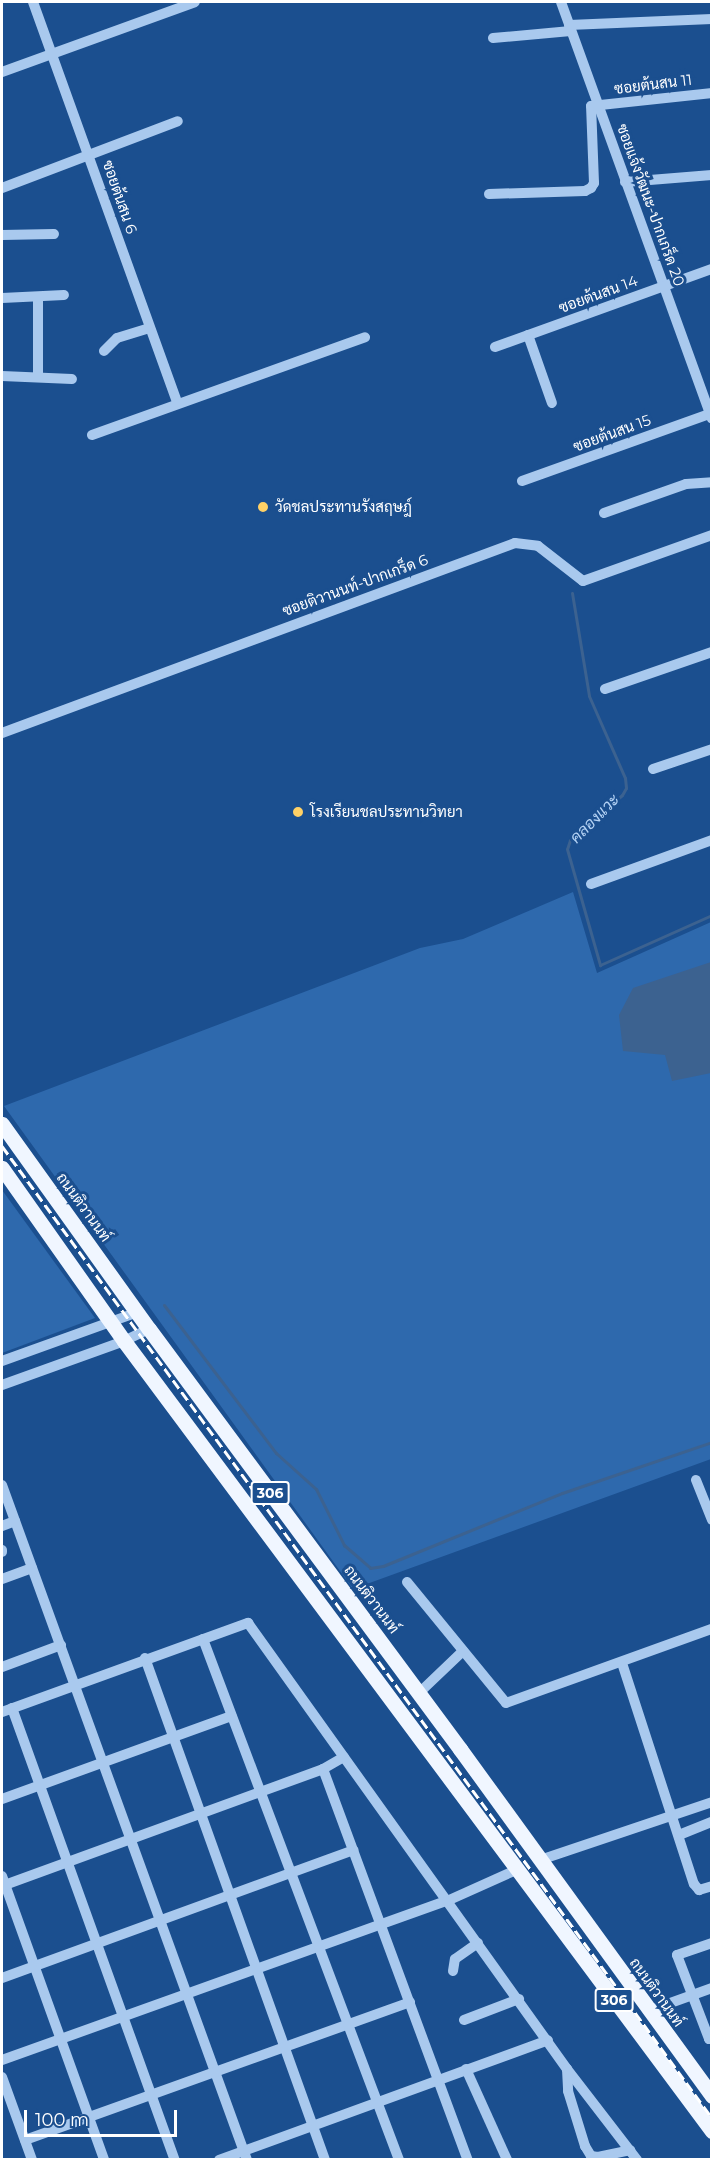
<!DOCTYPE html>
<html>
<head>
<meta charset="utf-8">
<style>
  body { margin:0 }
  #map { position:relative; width:713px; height:2161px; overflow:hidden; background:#1b4f8f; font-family:Montserrat,Sarabun,sans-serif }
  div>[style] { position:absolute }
  .green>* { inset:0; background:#2e69ad }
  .water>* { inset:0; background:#3c6290 }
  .stream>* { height:3px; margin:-1.5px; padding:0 1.5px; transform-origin:1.5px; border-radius:1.5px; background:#3c6290 }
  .minor>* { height:10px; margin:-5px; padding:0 5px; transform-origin:5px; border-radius:5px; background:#a9c9ee }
  .major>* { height:15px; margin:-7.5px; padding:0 7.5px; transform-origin:7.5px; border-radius:7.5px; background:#f0f6ff }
  .rail>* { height:3px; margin-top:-1.5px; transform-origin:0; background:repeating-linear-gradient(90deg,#fff 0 10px,transparent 0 14.5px) }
  .dots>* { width:16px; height:16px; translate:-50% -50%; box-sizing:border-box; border:3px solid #1b4f8f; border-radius:50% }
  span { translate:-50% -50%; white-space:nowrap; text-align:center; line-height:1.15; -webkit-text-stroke:6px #1b4f8f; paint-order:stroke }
  .shield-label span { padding:2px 4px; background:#1b4f8f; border:2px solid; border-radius:4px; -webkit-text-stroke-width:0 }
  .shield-label { font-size:14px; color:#fff; font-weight:700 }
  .street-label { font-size:15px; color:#fff }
  .poi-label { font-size:15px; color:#fff }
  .left { translate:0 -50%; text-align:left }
  .water-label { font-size:16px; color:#b5d3f5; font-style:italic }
  .frame { position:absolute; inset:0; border:3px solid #fff; pointer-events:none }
  .scale { position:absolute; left:24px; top:2110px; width:153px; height:27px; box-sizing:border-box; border:3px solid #fff; border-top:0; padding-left:8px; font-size:18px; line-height:21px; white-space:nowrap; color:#fff; -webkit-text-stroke:4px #1b4f8f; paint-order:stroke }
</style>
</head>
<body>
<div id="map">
  <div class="green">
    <div style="clip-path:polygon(573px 892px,597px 973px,711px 922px,711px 1459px,353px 1589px,4px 1106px,420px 948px,463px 939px)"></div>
    <div style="clip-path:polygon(2px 1190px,95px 1318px,2px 1353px)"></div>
  </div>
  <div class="water">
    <div style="clip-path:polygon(711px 962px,711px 1073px,672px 1081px,665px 1055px,623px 1051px,619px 1015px,633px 988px)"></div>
  </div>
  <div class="stream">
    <div style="left:572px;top:593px;width:104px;rotate:80.6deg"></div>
    <div style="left:589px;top:696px;width:90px;rotate:66.3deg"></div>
    <div style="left:625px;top:778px;width:10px;rotate:84deg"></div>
    <div style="left:626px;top:788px;width:8px;rotate:120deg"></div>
    <div style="left:622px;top:795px;width:69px;rotate:139.1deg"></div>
    <div style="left:570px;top:840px;width:9px;rotate:108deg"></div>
    <div style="left:567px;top:849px;width:121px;rotate:74.1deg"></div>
    <div style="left:600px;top:965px;width:123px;rotate:-24.1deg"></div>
    <div style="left:164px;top:1305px;width:186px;rotate:52.9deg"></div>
    <div style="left:276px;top:1453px;width:54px;rotate:42deg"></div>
    <div style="left:316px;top:1489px;width:63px;rotate:63.4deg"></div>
    <div style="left:344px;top:1545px;width:35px;rotate:41deg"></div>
    <div style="left:370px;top:1568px;width:13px;rotate:-9deg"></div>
    <div style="left:383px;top:1566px;width:193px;rotate:-22.2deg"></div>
    <div style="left:562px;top:1493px;width:158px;rotate:-18.8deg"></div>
  </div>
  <div class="minor">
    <div style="left:33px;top:2px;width:426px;rotate:70.2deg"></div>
    <div style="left:561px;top:2px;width:443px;rotate:70.1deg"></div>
    <div style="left:569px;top:25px;width:143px;rotate:-2.4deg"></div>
    <div style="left:493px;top:38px;width:78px;rotate:-5.1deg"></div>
    <div style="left:2px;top:72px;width:205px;rotate:-19.9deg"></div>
    <div style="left:625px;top:182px;width:87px;rotate:-4.6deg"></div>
    <div style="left:2px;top:188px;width:188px;rotate:-20.8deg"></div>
    <div style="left:489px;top:194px;width:96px;rotate:-1.8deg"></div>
    <div style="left:585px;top:191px;width:7px;rotate:-27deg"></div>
    <div style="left:591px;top:188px;width:6px;rotate:-59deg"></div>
    <div style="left:594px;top:183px;width:77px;rotate:-92.2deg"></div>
    <div style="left:591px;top:106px;width:122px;rotate:-6.1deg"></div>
    <div style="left:2px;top:235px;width:52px;rotate:-1.1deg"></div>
    <div style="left:38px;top:297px;width:80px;rotate:90deg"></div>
    <div style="left:2px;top:298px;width:62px;rotate:-2.8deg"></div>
    <div style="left:528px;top:335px;width:72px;rotate:70.6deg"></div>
    <div style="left:495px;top:347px;width:231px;rotate:-19.8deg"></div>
    <div style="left:104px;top:351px;width:18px;rotate:-45deg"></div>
    <div style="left:117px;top:338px;width:34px;rotate:-17deg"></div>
    <div style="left:2px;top:376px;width:70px;rotate:2.5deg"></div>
    <div style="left:92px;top:435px;width:290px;rotate:-19.7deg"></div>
    <div style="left:522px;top:481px;width:202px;rotate:-19.7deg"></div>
    <div style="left:604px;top:513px;width:87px;rotate:-19.5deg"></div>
    <div style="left:686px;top:484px;width:26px;rotate:-4deg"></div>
    <div style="left:605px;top:689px;width:113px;rotate:-19.1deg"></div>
    <div style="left:2px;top:733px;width:547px;rotate:-20.32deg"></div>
    <div style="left:515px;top:543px;width:23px;rotate:7deg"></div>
    <div style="left:538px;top:546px;width:57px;rotate:37.9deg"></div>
    <div style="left:583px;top:581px;width:137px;rotate:-19.6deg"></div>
    <div style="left:653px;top:769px;width:62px;rotate:-18.7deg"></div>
    <div style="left:591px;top:884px;width:129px;rotate:-20deg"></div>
    <div style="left:2px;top:1361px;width:145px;rotate:-19.8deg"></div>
    <div style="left:2px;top:1385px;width:130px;rotate:-19.8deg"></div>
    <div style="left:124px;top:1341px;width:28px;rotate:-26deg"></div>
    <div style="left:696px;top:1480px;width:43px;rotate:68.2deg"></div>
    <div style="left:2px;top:1485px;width:718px;rotate:70.05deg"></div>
    <div style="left:2px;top:1526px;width:14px;rotate:-21deg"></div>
    <div style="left:2px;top:1550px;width:2px;rotate:90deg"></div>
    <div style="left:2px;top:1579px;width:32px;rotate:-20deg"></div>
    <div style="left:407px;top:1582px;width:156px;rotate:50.7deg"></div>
    <div style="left:506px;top:1703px;width:219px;rotate:-19.8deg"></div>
    <div style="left:203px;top:1639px;width:557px;rotate:69.38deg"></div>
    <div style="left:145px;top:1658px;width:533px;rotate:70.27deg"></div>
    <div style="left:622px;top:1663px;width:232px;rotate:72deg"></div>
    <div style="left:694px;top:1884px;width:8px;rotate:50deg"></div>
    <div style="left:699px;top:1890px;width:14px;rotate:-17deg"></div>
    <div style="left:2px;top:1667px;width:63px;rotate:-20.4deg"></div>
    <div style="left:419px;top:1693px;width:61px;rotate:-43.7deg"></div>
    <div style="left:12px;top:1708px;width:480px;rotate:70.2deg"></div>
    <div style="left:2px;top:1712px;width:262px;rotate:-19.9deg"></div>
    <div style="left:248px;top:1623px;width:548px;rotate:54.43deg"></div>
    <div style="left:567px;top:2069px;width:115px;rotate:52.4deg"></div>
    <div style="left:323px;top:1769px;width:417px;rotate:69.7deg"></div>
    <div style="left:2px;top:1799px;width:244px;rotate:-19.9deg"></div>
    <div style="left:679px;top:1835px;width:35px;rotate:-22deg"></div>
    <div style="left:540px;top:1860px;width:182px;rotate:-18.6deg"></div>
    <div style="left:2px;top:1876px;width:302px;rotate:70.2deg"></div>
    <div style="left:2px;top:1886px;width:342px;rotate:-20deg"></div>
    <div style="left:323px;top:1769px;width:24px;rotate:-30deg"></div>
    <div style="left:712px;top:1943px;width:37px;rotate:161deg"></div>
    <div style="left:677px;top:1955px;width:90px;rotate:69.1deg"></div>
    <div style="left:709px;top:2039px;width:3px;rotate:-18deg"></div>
    <div style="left:453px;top:1971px;width:12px;rotate:-81deg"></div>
    <div style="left:455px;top:1959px;width:28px;rotate:-35deg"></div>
    <div style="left:2px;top:1978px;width:374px;rotate:-20deg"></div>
    <div style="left:648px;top:2011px;width:68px;rotate:-19.8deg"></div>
    <div style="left:464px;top:2020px;width:59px;rotate:-20.9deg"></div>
    <div style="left:2px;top:2060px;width:473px;rotate:-19.7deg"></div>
    <div style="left:447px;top:1901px;width:76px;rotate:-24.2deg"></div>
    <div style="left:466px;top:2069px;width:100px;rotate:65.7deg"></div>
    <div style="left:567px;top:2069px;width:22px;rotate:87deg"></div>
    <div style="left:568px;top:2091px;width:58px;rotate:72.8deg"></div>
    <div style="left:585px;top:2146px;width:12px;rotate:59deg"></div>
    <div style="left:591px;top:2156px;width:7px;rotate:8deg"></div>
    <div style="left:598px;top:2157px;width:33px;rotate:-12deg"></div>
    <div style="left:2px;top:2077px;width:88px;rotate:70.1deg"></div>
    <div style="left:25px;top:2140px;width:409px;rotate:-19.7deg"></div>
    <div style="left:219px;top:2160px;width:350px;rotate:-20deg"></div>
  </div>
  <div class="major">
    <div style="left:2px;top:1124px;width:252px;rotate:54.4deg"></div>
    <div style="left:149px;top:1329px;width:523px;rotate:53.48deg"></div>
    <div style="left:460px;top:1749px;width:429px;rotate:54deg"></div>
    <div style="left:2px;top:1168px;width:212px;rotate:54.8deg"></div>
    <div style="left:124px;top:1341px;width:985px;rotate:53.34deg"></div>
  </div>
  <div class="rail">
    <div style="left:2px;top:1146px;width:1204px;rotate:53.85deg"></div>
  </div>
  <div class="dots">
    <div style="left:263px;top:507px;background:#ffd166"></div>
    <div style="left:298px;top:812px;background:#ffd166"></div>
  </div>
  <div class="shield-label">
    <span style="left:270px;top:1493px">306</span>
    <span style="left:614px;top:2000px">306</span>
  </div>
  <div class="street-label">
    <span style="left:653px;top:84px;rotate:-7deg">ซอยต้นสน 11</span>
    <span style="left:120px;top:197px;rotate:71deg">ซอยต้นสน 6</span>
    <span style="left:651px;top:205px;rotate:70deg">ซอยแจ้งวัฒนะ-ปากเกร็ด 20</span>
    <span style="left:598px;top:294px;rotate:-20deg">ซอยต้นสน 14</span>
    <span style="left:612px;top:433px;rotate:-20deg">ซอยต้นสน 15</span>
    <span style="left:355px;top:585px;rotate:-20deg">ซอยติวานนท์-ปากเกร็ด 6</span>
    <span style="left:84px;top:1207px;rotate:54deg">ถนนติวานนท์</span>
    <span style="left:372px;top:1599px;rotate:53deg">ถนนติวานนท์</span>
    <span style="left:657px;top:1992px;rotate:54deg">ถนนติวานนท์</span>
  </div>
  <div class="poi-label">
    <span class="left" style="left:275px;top:507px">วัดชลประทานรังสฤษฎ์</span>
    <span class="left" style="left:310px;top:812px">โรงเรียนชลประทานวิทยา</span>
  </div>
  <div class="water-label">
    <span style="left:595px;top:819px;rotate:-45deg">คลองแวะ</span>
  </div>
  <div class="frame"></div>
  <div class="scale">100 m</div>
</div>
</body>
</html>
